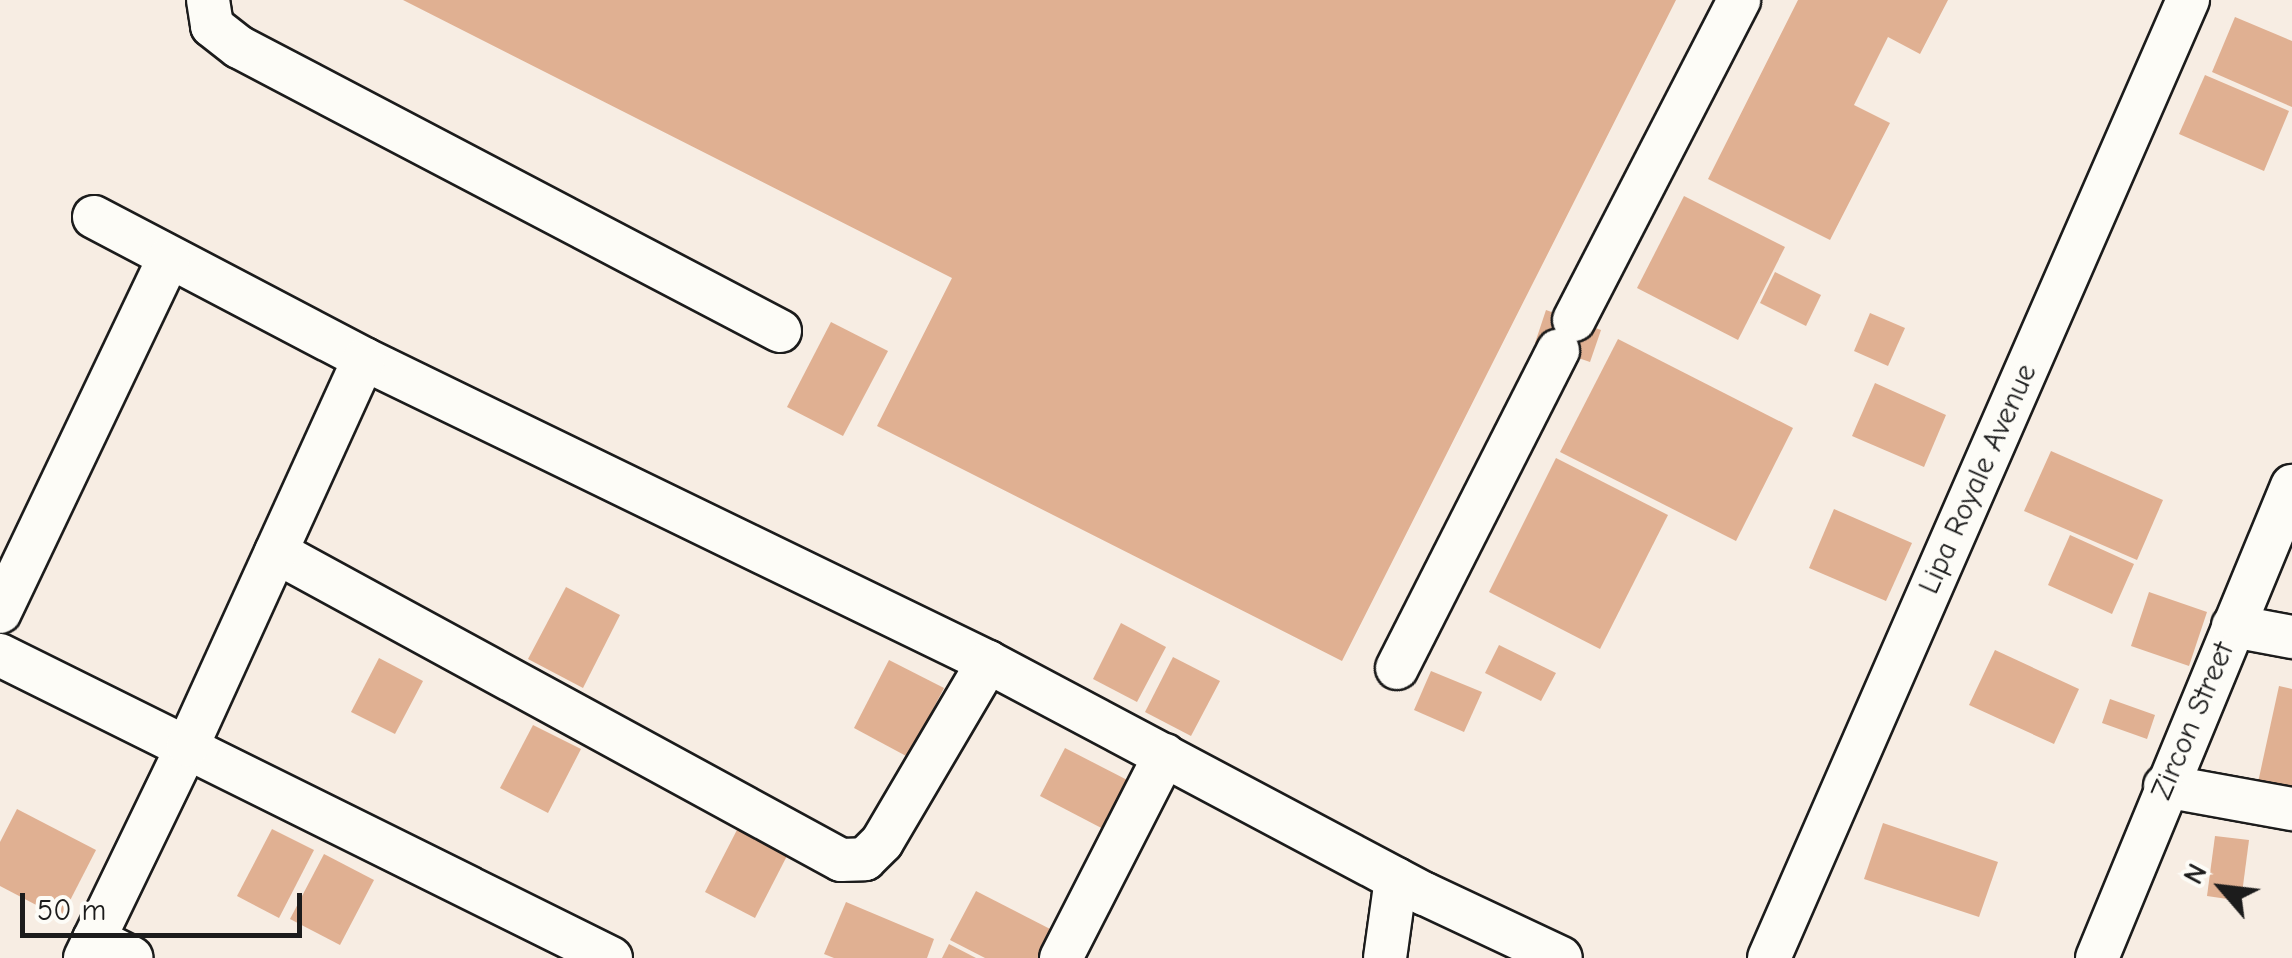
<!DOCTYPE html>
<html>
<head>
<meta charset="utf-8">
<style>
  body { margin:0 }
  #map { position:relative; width:2292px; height:958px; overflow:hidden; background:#f7ede3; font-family:"Comic Neue",sans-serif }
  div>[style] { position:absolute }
  .building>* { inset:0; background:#e0b092 }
  .roads { filter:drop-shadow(2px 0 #1c1c1c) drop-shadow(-2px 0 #1c1c1c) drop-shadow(0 2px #1c1c1c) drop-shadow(0 -2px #1c1c1c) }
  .minor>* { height:42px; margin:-21px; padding:0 21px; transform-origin:21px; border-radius:21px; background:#fdfcf7 }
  span { translate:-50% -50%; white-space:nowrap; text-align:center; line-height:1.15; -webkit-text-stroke:9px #fdfcf7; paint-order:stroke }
  .street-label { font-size:30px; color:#1c1c1c }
  .north { position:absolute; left:2172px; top:838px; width:100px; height:100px; -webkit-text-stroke:8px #fdfcf7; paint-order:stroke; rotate:298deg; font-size:28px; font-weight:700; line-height:40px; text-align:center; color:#1c1c1c }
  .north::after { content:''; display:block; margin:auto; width:35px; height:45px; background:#1c1c1c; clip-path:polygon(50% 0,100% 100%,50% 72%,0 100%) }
  .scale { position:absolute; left:20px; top:893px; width:282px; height:45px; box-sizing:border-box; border:5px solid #1c1c1c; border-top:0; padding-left:12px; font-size:30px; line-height:35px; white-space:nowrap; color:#1c1c1c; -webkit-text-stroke:8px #fdfcf7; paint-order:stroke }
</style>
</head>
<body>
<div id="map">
  <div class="building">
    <div style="clip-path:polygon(403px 0,1676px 0,1342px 661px,877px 426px,952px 278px)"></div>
    <div style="clip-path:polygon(1798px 0,1948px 0,1920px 54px,1888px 37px,1854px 105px,1890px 123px,1830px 240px,1708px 179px)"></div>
    <div style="clip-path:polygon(2235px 17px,2292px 41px,2292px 107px,2212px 72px)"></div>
    <div style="clip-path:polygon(2205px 75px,2289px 111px,2264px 171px,2179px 134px)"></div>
    <div style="clip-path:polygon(1684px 196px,1785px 247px,1738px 340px,1637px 288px)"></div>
    <div style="clip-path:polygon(1775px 272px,1821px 295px,1806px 326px,1760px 303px)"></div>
    <div style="clip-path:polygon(1546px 310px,1601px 330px,1590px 362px,1535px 343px)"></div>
    <div style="clip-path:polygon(1870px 313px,1905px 328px,1888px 366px,1854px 351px)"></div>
    <div style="clip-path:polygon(831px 322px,888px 351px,843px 436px,787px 407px)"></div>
    <div style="clip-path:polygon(1618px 339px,1793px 428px,1736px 541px,1560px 452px)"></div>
    <div style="clip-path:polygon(1875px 383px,1946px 415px,1924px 467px,1852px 436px)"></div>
    <div style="clip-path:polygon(2051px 451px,2163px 500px,2137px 560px,2024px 511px)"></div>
    <div style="clip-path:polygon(1556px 458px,1668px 515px,1600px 649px,1489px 592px)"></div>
    <div style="clip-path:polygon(1834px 509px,1912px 543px,1886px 601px,1809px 568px)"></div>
    <div style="clip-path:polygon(2070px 535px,2134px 564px,2112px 614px,2048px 585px)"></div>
    <div style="clip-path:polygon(566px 587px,620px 615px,583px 688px,528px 659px)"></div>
    <div style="clip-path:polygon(2149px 592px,2207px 612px,2189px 666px,2131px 646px)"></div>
    <div style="clip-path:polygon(1121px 623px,1166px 647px,1137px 702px,1093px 679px)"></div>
    <div style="clip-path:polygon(1499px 645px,1556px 673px,1541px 701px,1485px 673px)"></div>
    <div style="clip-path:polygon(1995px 650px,2079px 689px,2054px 744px,1969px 705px)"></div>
    <div style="clip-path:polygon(1173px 657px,1220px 681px,1191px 736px,1145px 712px)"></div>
    <div style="clip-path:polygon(379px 658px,423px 681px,395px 734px,351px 712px)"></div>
    <div style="clip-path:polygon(889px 660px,944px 688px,908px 757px,854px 728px)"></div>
    <div style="clip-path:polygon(1431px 671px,1482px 692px,1464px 732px,1414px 710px)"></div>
    <div style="clip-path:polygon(2279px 686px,2292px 689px,2292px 795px,2257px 787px)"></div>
    <div style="clip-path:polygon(2110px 699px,2155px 715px,2147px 739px,2102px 723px)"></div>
    <div style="clip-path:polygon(533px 725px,581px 749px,548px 813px,500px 788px)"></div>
    <div style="clip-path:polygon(1065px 748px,1135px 784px,1109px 832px,1040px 796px)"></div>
    <div style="clip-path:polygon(17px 809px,96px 850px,61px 918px,0 886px,0 842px)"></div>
    <div style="clip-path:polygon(1883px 823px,1998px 862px,1979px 917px,1864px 879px)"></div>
    <div style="clip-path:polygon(739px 826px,789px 852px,755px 918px,705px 892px)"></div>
    <div style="clip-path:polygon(272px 829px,314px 850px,279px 918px,237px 896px)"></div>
    <div style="clip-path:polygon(2215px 836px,2249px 840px,2241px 901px,2207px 896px)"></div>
    <div style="clip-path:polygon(324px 854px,374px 880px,340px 945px,290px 919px)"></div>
    <div style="clip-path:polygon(976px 891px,1054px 931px,1040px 958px,985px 958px,950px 940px)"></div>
    <div style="clip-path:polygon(846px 902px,934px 939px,927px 958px,834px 958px,824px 954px)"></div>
    <div style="clip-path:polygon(949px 944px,976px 958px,942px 958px)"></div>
  </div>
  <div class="roads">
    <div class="minor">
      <div style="left:208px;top:0;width:26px;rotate:81deg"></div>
      <div style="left:212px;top:26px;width:34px;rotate:38deg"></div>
      <div style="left:239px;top:47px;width:611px;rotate:27.7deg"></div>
      <div style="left:94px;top:217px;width:305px;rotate:27.7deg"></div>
      <div style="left:364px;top:359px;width:694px;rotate:25.9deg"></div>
      <div style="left:988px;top:662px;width:495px;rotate:28deg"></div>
      <div style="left:1425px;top:894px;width:150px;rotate:25.2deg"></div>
      <div style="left:1574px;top:320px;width:360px;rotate:-62.7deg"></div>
      <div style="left:276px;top:552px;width:643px;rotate:28.6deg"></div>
      <div style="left:841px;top:860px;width:24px;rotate:-2deg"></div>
      <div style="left:865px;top:859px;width:24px;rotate:-45deg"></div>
      <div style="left:882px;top:842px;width:209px;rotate:-59.5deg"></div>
      <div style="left:0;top:612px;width:392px;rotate:-64.5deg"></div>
      <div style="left:2233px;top:626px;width:60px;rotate:10.6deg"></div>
      <div style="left:0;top:655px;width:682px;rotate:26.38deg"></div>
      <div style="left:1397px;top:668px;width:356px;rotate:-63.1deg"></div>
      <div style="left:2165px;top:786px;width:129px;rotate:10.3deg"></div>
      <div style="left:94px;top:939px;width:42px;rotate:26.6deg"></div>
      <div style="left:85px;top:958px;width:237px;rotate:-64.2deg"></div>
      <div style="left:188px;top:745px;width:424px;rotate:-65.5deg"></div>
      <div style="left:1061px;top:958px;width:228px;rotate:-62.9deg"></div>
      <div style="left:1385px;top:958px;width:80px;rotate:-82.1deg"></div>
      <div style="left:1769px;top:958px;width:1046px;rotate:-66.38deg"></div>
      <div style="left:2097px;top:958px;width:511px;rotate:-67.55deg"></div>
    </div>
  </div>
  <div class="street-label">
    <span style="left:1978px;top:479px;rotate:-66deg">Lipa Royale Avenue</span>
    <span style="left:2193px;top:721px;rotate:-67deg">Zircon Street</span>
  </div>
  <div class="north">N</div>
  <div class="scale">50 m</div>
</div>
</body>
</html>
